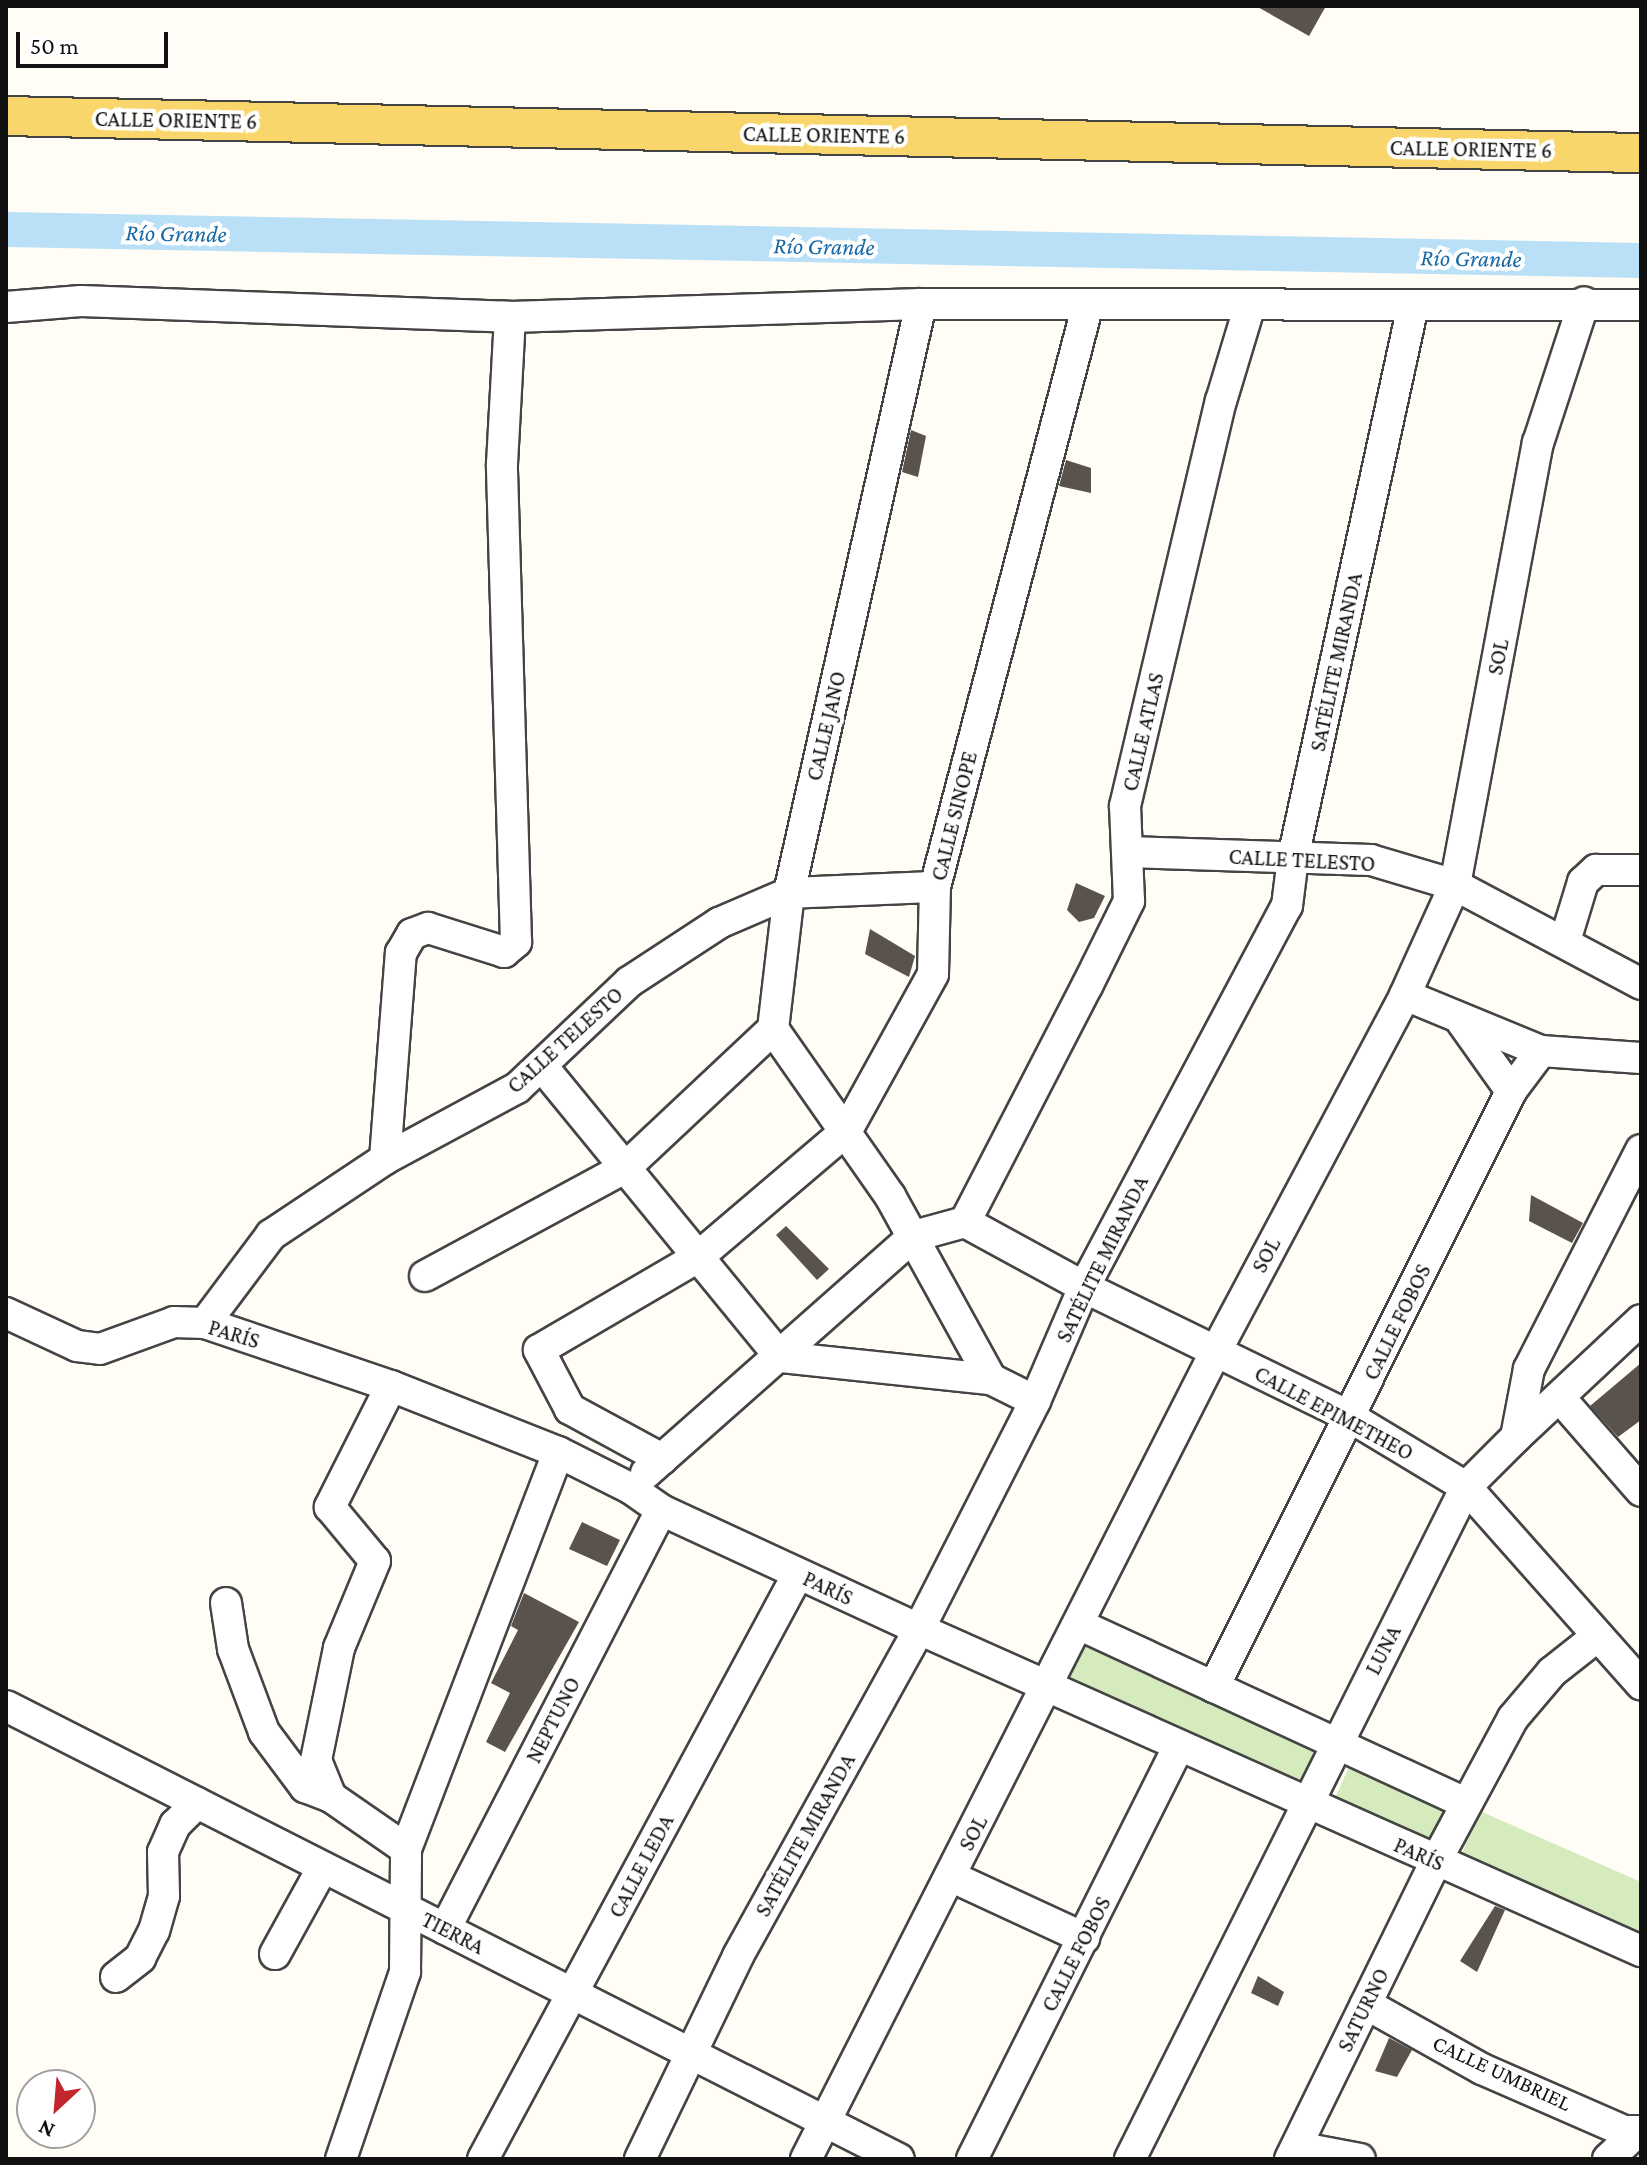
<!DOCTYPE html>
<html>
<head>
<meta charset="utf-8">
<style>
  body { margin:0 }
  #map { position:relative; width:1647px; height:2165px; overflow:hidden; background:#fffdf5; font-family:"Crimson Pro",serif }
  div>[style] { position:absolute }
  .green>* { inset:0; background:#d5ebbd }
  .water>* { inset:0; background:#b9e0f7 }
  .building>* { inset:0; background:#5a524d }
  .roads { filter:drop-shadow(2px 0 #444) drop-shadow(-2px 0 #444) drop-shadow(0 2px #444) drop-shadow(0 -2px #444) }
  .minor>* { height:30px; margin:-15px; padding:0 15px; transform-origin:15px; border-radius:15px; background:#fff }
  .major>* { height:38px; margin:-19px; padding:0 19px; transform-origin:19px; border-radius:19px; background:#f9d66b }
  span { translate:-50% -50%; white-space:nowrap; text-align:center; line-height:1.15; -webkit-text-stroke:8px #fff; paint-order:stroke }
  .street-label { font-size:22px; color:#111 }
  .water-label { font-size:24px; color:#1768a6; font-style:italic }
  .frame { position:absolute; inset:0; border:8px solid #111; pointer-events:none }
  .north { position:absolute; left:16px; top:2069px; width:80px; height:80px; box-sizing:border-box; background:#fff; border:2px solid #a0a0a0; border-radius:50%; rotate:206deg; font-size:22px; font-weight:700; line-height:32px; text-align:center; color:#111 }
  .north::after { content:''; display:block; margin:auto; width:28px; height:36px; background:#c4262e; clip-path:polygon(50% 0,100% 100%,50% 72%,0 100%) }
  .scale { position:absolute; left:16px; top:32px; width:152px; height:36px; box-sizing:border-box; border:4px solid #111; border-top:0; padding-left:10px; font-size:24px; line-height:28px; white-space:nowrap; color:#111; -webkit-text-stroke:6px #fff; paint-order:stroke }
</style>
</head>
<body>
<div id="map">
  <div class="green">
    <div style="clip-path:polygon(1086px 1638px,1325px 1747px,1304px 1792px,1066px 1682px)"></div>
    <div style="clip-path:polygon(1350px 1765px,1453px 1812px,1437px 1847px,1334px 1800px)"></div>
    <div style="clip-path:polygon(1480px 1811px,1641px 1882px,1641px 1932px,1462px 1853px)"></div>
  </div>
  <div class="water">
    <div style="clip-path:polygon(6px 212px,1641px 243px,1641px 278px,6px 247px)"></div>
  </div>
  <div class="building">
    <div style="clip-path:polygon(1256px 6px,1326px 6px,1309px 36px)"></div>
    <div style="clip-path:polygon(911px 430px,926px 436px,918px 477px,902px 472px)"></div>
    <div style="clip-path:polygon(1066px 460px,1091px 468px,1091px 493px,1059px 486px)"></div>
    <div style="clip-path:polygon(1076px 883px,1105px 896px,1094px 918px,1079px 922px,1067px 910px)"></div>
    <div style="clip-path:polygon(870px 929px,915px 956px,909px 977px,865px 954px)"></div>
    <div style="clip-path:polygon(1531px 1195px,1583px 1223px,1572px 1243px,1529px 1221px)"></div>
    <div style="clip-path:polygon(786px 1226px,829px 1269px,817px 1280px,776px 1235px)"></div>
    <div style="clip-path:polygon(1641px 1363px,1641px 1420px,1618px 1437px,1590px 1406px)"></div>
    <div style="clip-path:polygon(582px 1522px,620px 1540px,607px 1566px,569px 1549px)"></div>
    <div style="clip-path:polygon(524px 1593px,579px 1622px,505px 1752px,486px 1742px,510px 1693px,491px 1683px,518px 1630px,511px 1626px)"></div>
    <div style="clip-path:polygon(1495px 1906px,1505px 1910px,1477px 1972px,1460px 1961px)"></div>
    <div style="clip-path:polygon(1258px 1976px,1284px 1992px,1278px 2006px,1251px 1993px)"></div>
    <div style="clip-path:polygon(1389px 2038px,1412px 2050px,1397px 2077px,1375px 2071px)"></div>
  </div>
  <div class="roads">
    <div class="minor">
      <div style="left:921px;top:304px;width:604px;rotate:102.63deg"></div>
      <div style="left:789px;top:893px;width:137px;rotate:96.7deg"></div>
      <div style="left:773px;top:1029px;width:204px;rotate:55deg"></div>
      <div style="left:890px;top:1196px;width:209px;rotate:61.1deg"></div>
      <div style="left:991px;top:1379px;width:49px;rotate:26.6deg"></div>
      <div style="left:6px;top:307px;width:75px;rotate:-4.6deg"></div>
      <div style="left:81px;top:301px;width:429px;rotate:2.1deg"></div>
      <div style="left:510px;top:317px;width:411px;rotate:-1.8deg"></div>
      <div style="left:921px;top:304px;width:720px;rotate:0.08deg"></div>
      <div style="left:1128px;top:852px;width:243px;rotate:1.9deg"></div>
      <div style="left:1371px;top:860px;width:88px;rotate:16.6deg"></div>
      <div style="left:1455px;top:885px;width:211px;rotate:28deg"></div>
      <div style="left:1565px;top:941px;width:62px;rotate:-73deg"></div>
      <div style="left:1583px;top:882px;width:18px;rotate:-43deg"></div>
      <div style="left:1596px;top:870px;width:45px"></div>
      <div style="left:1405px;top:995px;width:147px;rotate:22.4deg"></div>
      <div style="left:1541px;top:1051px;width:100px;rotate:4deg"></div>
      <div style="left:1462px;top:1022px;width:85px;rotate:54.6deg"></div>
      <div style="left:542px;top:1066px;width:376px;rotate:50.7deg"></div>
      <div style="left:780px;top:1357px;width:212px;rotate:6deg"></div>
      <div style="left:385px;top:1159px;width:207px;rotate:-85.6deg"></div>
      <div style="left:401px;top:953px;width:22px;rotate:-60deg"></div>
      <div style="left:412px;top:934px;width:17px;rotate:-21deg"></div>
      <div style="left:428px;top:928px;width:80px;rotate:17.5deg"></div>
      <div style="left:504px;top:952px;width:16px;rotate:-40deg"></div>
      <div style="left:516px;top:942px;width:478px;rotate:-91.7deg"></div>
      <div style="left:502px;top:464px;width:147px;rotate:-86.9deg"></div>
      <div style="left:965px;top:1222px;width:136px;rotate:28.6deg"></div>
      <div style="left:1084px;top:1287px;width:296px;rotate:26deg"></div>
      <div style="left:1350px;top:1417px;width:135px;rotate:31.1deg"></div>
      <div style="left:1466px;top:1487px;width:264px;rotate:48.4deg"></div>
      <div style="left:425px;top:1276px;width:227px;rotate:-28.4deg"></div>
      <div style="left:625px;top:1168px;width:203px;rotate:-43.2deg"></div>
      <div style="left:6px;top:1313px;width:78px;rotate:24.9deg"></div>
      <div style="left:77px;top:1346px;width:23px;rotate:7deg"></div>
      <div style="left:100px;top:1349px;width:79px;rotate:-20deg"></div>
      <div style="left:174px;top:1322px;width:31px;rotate:2deg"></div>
      <div style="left:205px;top:1323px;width:196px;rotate:18.7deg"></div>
      <div style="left:391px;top:1386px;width:180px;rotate:21.6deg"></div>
      <div style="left:558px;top:1452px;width:80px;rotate:26.6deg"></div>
      <div style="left:630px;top:1488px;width:38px;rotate:35deg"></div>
      <div style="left:661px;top:1510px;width:284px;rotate:24.8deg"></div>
      <div style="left:919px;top:1629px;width:791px;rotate:24.04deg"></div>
      <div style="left:205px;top:1323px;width:110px;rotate:-53.1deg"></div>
      <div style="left:271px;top:1235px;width:137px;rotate:-33.7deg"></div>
      <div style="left:385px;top:1159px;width:150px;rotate:-28.3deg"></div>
      <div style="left:517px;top:1088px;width:154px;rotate:-43.4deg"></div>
      <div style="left:629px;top:982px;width:108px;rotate:-33.2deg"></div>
      <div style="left:719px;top:923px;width:76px;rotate:-23.2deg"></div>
      <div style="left:789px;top:893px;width:146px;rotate:-2.4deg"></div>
      <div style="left:391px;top:1386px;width:136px;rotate:116.8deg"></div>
      <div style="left:330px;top:1507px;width:70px;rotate:50.2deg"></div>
      <div style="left:375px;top:1561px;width:94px;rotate:112.5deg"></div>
      <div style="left:339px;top:1648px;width:114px;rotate:101.6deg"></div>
      <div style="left:316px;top:1760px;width:40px;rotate:68deg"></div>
      <div style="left:331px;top:1797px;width:91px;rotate:34.7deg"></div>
      <div style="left:1560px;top:1398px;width:123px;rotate:48.9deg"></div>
      <div style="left:1516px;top:1437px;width:171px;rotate:-43.1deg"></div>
      <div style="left:662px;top:1459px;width:105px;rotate:-151.5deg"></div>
      <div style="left:570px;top:1409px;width:67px;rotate:-117.7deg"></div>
      <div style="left:539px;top:1350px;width:184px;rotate:-30.3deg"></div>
      <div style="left:698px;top:1257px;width:196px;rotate:-40.4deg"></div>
      <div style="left:847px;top:1130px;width:178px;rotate:-61.1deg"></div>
      <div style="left:933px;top:974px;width:87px;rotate:-88.7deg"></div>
      <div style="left:935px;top:887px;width:599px;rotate:-75.29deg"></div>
      <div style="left:646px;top:1473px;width:358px;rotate:-41.5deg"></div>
      <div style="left:914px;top:1236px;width:53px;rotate:-15.4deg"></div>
      <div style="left:965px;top:1222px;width:266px;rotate:-62.7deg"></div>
      <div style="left:1087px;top:986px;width:95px;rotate:-63.7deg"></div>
      <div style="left:1129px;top:901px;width:95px;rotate:-92.4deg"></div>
      <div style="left:1125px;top:806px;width:416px;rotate:-76.7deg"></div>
      <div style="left:1221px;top:401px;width:100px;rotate:-73.2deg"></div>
      <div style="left:226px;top:1603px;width:47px;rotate:81.3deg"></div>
      <div style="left:233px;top:1649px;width:89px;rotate:69.5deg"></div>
      <div style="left:264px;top:1732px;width:69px;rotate:53.3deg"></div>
      <div style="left:305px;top:1787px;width:28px;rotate:21deg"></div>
      <div style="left:1078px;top:1624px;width:427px;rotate:24.8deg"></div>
      <div style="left:1214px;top:1687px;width:666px;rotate:-63.51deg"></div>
      <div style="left:1511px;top:1091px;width:50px;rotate:-53.1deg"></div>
      <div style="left:6px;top:1706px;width:1001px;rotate:26.9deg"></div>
      <div style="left:950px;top:1876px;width:148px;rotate:24.8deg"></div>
      <div style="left:445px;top:1929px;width:471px;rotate:-62.7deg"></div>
      <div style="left:275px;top:1954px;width:99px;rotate:-61.1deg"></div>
      <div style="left:116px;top:1977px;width:31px;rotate:-38deg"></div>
      <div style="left:140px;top:1958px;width:30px;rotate:-63deg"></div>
      <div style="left:154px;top:1931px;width:36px;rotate:-74deg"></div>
      <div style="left:164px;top:1896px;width:44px;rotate:-91.3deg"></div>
      <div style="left:163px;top:1852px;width:30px;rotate:-66deg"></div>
      <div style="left:175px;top:1825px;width:31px;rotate:-45deg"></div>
      <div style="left:1366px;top:2004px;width:133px;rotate:29.3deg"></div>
      <div style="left:1482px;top:2069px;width:155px;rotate:23.6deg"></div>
      <div style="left:1624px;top:2131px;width:17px"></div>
      <div style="left:1297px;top:2147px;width:64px;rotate:10.8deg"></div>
      <div style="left:341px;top:2159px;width:198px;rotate:-71.1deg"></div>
      <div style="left:405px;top:1972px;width:123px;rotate:-89.5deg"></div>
      <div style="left:406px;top:1849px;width:425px;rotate:-69deg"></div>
      <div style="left:483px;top:2159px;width:664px;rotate:-61.7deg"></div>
      <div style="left:640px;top:2159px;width:225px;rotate:-64.2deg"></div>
      <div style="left:738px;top:1956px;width:374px;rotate:-61deg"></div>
      <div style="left:919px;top:1629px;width:256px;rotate:-63deg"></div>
      <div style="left:1035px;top:1401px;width:124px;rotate:-66.7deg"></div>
      <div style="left:1084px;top:1287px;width:432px;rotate:-62deg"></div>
      <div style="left:1287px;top:906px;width:48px;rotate:-82.9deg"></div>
      <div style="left:1293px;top:858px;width:565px;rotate:-77.74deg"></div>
      <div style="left:806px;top:2159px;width:906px;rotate:-63.1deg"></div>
      <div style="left:1216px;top:1351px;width:403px;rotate:-62deg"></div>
      <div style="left:1405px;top:995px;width:121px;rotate:-65.6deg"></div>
      <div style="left:1455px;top:885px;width:450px;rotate:-79.4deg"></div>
      <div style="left:1538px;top:443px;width:148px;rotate:-71.9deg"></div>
      <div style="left:972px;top:2159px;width:461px;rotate:-63.4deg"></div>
      <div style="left:1130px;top:2159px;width:751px;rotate:-63.43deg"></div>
      <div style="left:1466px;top:1487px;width:71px;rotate:-45deg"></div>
      <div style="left:1516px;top:1437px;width:69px;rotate:-79.2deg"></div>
      <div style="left:1529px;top:1369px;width:246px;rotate:-62.9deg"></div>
      <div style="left:1290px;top:2159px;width:332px;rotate:-63.9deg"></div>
      <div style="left:1436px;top:1861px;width:162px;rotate:-61.7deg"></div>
      <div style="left:1513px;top:1718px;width:60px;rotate:-49.7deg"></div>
      <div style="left:1552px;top:1672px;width:55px;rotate:-38.3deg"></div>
      <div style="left:1608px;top:2159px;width:38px;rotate:-43deg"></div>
    </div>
    <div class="major">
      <div style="left:6px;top:116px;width:1635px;rotate:1.3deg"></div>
    </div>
  </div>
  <div class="street-label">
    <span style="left:176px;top:120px;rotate:1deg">CALLE ORIENTE 6</span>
    <span style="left:824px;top:135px;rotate:1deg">CALLE ORIENTE 6</span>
    <span style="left:1471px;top:149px;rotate:1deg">CALLE ORIENTE 6</span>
    <span style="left:1498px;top:657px;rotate:-79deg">SOL</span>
    <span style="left:1336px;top:662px;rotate:-78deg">SATÉLITE MIRANDA</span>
    <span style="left:826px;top:726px;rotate:-77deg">CALLE JANO</span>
    <span style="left:1143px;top:732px;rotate:-77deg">CALLE ATLAS</span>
    <span style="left:954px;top:816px;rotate:-76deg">CALLE SINOPE</span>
    <span style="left:1302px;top:860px;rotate:3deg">CALLE TELESTO</span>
    <span style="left:565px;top:1040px;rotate:-42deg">CALLE TELESTO</span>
    <span style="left:1266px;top:1255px;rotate:-62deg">SOL</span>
    <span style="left:1102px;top:1259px;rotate:-64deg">SATÉLITE MIRANDA</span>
    <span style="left:1397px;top:1322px;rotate:-64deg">CALLE FOBOS</span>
    <span style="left:234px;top:1334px;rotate:17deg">PARÍS</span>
    <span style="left:1334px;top:1413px;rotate:28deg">CALLE EPIMETHEO</span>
    <span style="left:828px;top:1588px;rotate:25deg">PARÍS</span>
    <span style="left:1383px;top:1650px;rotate:-63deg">LUNA</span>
    <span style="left:553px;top:1720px;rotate:-63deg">NEPTUNO</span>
    <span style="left:973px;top:1833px;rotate:-62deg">SOL</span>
    <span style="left:805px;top:1835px;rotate:-61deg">SATÉLITE MIRANDA</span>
    <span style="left:1419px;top:1854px;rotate:24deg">PARÍS</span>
    <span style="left:641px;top:1866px;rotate:-62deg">CALLE LEDA</span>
    <span style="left:453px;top:1933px;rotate:27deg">TIERRA</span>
    <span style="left:1076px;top:1954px;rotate:-63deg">CALLE FOBOS</span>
    <span style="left:1363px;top:2010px;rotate:-64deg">SATURNO</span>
    <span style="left:1502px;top:2073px;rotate:25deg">CALLE UMBRIEL</span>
  </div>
  <div class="water-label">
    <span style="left:176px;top:233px;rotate:1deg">Río Grande</span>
    <span style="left:824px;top:246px;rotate:1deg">Río Grande</span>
    <span style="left:1471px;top:258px;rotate:1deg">Río Grande</span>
  </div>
  <div class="frame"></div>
  <div class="north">N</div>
  <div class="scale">50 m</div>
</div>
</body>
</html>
